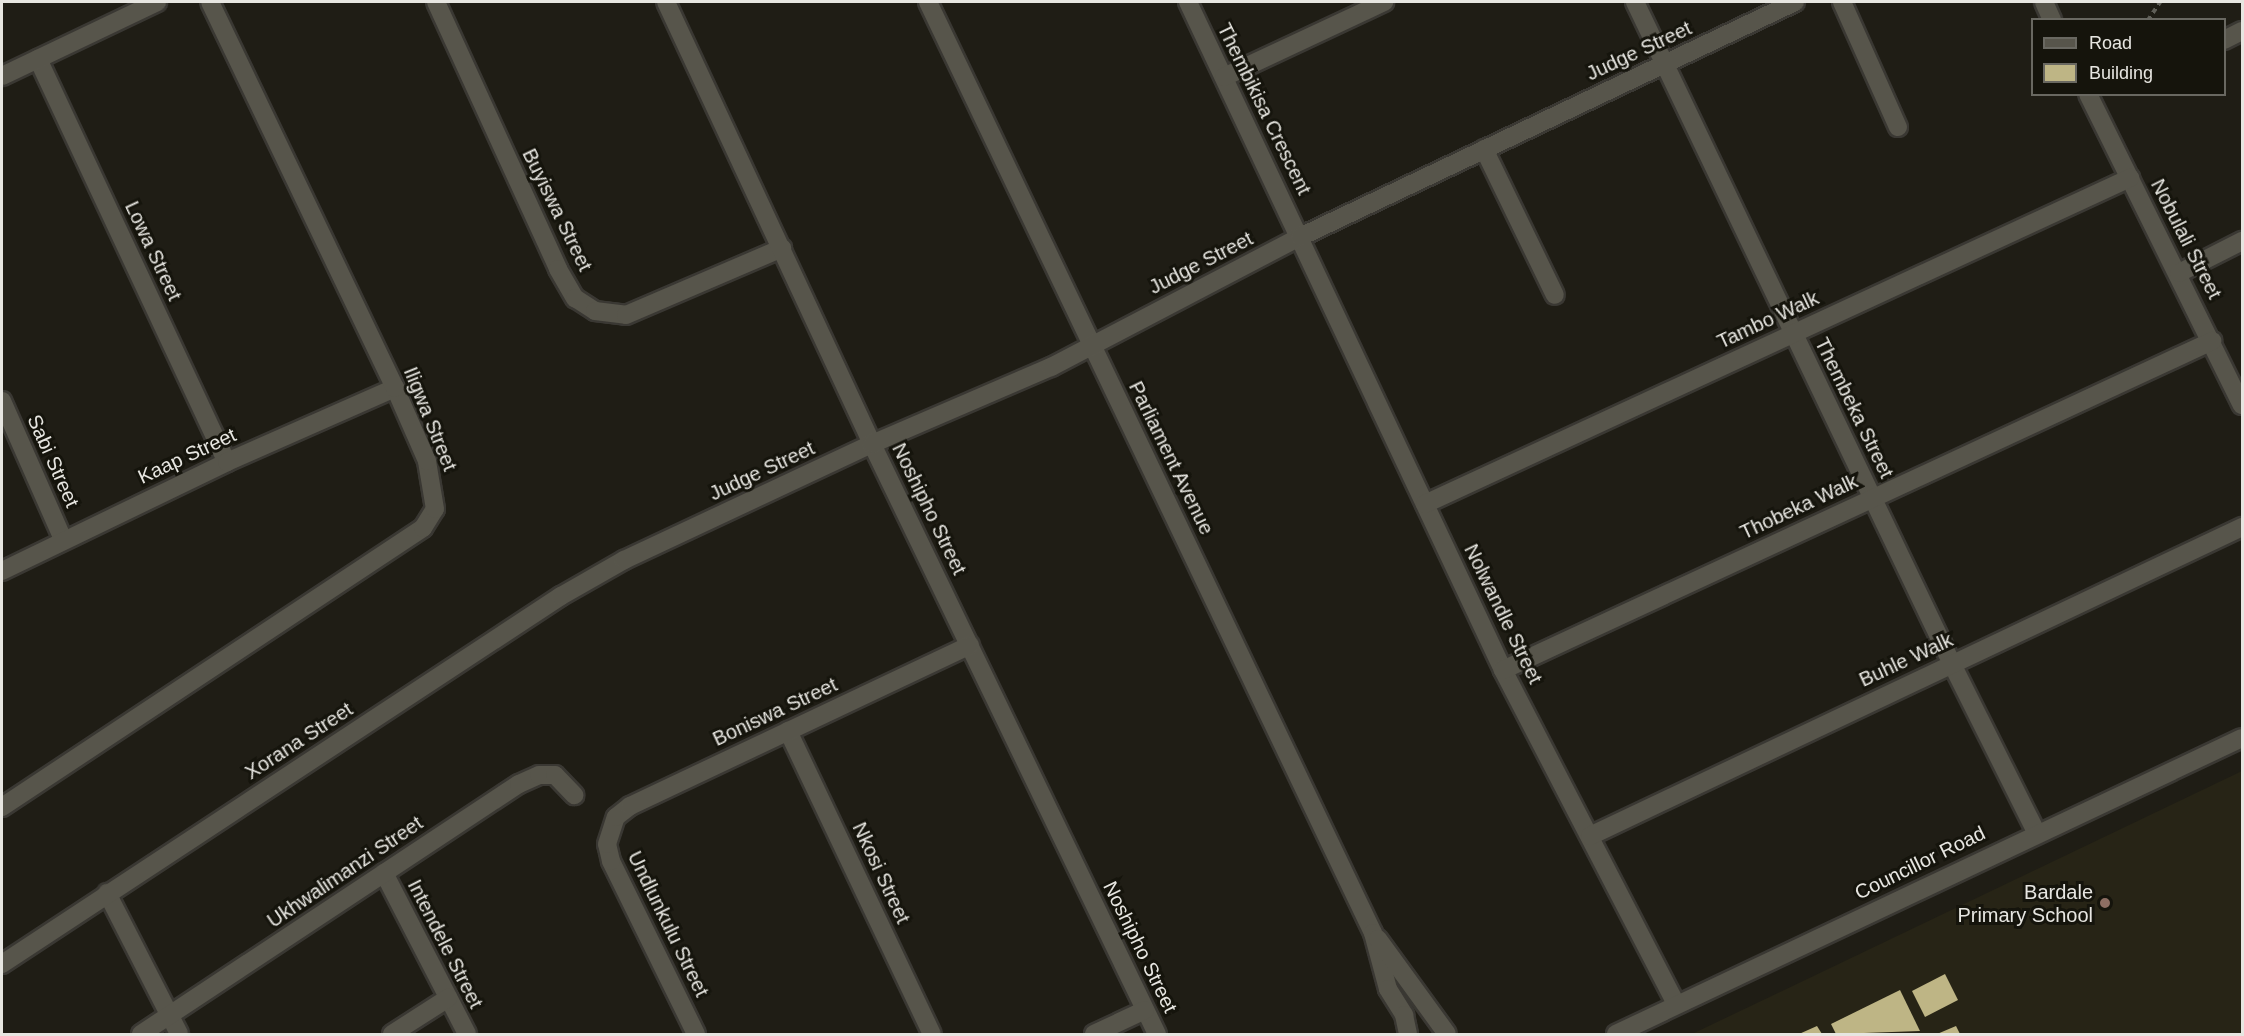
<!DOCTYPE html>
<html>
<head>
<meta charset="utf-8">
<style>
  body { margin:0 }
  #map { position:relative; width:2244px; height:1036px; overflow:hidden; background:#1f1d15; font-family:Helvetica,sans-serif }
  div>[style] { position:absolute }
  .built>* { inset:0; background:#272416 }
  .building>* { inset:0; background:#beb585 }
  .path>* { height:4px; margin-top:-2px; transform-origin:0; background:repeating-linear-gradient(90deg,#605f58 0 4.5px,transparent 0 9px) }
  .roads { filter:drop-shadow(2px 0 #3a3833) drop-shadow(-2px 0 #3a3833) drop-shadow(0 2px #3a3833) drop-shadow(0 -2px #3a3833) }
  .minor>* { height:18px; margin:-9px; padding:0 9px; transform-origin:9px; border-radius:9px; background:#57554b }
  .dots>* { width:16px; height:16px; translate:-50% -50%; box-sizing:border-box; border:3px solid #15140c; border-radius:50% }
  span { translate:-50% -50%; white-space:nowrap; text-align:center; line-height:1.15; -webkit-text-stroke:6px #15140c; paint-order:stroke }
  .street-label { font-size:20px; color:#e7e6e1 }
  .poi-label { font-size:20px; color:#e7e6e1 }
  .right { translate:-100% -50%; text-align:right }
  .frame { position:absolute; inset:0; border:3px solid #e7e6e1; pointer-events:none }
  .legend { position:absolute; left:2031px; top:18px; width:195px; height:78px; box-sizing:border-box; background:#15140c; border:2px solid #696861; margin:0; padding:8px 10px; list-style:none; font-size:18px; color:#e7e6e1 }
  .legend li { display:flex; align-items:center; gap:12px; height:30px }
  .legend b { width:30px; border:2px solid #696861 }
</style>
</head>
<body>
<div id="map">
  <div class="built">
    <div style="clip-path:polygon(2242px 771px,2242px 1034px,1692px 1034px)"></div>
  </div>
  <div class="building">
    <div style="clip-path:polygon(1945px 974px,1958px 1000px,1925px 1017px,1912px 991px)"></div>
    <div style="clip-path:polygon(1900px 990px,1920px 1031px,1836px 1034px,1831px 1024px)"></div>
    <div style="clip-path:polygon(1817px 1026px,1822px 1034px,1799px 1034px)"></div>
    <div style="clip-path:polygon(1956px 1026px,1960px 1034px,1937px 1034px)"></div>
  </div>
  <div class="path">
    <div style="left:2148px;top:20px;width:22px;rotate:-56deg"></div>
  </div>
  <div class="roads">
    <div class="minor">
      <div style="left:436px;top:2px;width:294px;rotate:65.4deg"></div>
      <div style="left:558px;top:269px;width:34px;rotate:60deg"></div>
      <div style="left:575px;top:298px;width:24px;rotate:33deg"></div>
      <div style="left:595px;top:311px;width:31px;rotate:7deg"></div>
      <div style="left:626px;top:315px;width:170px;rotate:-23.2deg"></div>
      <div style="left:666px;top:2px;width:488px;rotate:65deg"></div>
      <div style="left:872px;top:444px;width:655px;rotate:64.22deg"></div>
      <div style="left:928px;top:2px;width:1032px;rotate:64.45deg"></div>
      <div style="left:1373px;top:933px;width:58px;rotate:75deg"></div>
      <div style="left:1388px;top:989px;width:31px;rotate:58deg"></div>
      <div style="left:1404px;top:1015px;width:19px;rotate:78deg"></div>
      <div style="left:1188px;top:2px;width:739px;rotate:64.75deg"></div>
      <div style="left:1503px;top:670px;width:376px;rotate:62.6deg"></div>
      <div style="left:1635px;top:2px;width:734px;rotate:64.41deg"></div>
      <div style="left:1952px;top:664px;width:188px;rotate:63.4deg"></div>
      <div style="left:1842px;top:2px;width:137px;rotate:65.9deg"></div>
      <div style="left:2044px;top:2px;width:20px;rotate:66deg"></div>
      <div style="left:2224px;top:40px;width:20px;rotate:-27deg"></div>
      <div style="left:38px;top:59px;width:445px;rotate:64.9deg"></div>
      <div style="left:2px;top:76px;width:172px;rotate:-25.5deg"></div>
      <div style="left:1224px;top:77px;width:177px;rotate:-25.1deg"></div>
      <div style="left:2088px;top:94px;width:347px;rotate:63.7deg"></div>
      <div style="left:1484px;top:149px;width:162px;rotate:64.1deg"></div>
      <div style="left:2179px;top:273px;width:71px;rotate:-26.9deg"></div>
      <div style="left:2px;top:401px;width:151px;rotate:66.2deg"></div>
      <div style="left:1425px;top:504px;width:777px;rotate:-24.82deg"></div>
      <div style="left:2px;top:571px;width:250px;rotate:-25.8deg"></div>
      <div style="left:227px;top:462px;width:184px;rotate:-23.8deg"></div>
      <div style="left:1503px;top:670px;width:782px;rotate:-24.89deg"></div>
      <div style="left:788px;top:731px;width:335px;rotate:64.6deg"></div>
      <div style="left:2px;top:807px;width:505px;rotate:-33.53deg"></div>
      <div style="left:423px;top:528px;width:22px;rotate:-58deg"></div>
      <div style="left:435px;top:509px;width:49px;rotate:-99.5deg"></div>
      <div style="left:427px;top:461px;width:80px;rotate:-113.7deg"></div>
      <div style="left:395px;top:388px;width:428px;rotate:-115.6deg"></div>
      <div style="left:1590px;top:836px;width:722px;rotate:-25.36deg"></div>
      <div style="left:384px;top:873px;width:181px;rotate:62.7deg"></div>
      <div style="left:107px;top:893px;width:158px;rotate:62.9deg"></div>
      <div style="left:1378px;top:939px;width:117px;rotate:54deg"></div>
      <div style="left:2px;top:964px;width:669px;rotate:-33.36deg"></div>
      <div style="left:561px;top:596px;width:73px;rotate:-29.7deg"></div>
      <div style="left:624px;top:560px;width:274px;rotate:-25.1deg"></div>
      <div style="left:872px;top:444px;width:195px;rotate:-23.3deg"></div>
      <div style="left:1051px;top:367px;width:281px;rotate:-27.6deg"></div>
      <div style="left:1300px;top:237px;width:548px;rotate:-25.4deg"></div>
      <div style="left:141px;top:1034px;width:453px;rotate:-33.5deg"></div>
      <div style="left:519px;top:784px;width:22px;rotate:-24deg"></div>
      <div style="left:539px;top:775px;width:16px"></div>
      <div style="left:555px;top:775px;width:28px;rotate:46deg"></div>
      <div style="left:392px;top:1034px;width:67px;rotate:-32.7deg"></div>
      <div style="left:696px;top:1034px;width:193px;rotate:-116.2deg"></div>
      <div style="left:611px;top:861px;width:17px;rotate:-103deg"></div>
      <div style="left:607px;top:844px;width:28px;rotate:-72deg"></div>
      <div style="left:616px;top:817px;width:18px;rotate:-38deg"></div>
      <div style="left:630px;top:806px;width:376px;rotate:-25.3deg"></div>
      <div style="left:1094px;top:1034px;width:56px;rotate:-25.2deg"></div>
      <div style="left:1616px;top:1034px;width:692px;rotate:-25.31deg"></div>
    </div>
  </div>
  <div class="dots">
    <div style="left:2105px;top:903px;background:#8d6e63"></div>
  </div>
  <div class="street-label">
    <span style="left:1639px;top:51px;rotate:-25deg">Judge Street</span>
    <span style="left:1264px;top:109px;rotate:64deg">Thembikisa Crescent</span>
    <span style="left:557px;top:210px;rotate:64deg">Buyiswa Street</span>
    <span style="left:2186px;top:239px;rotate:63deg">Nobulali Street</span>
    <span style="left:153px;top:251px;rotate:65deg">Lowa Street</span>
    <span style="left:1201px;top:263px;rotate:-27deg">Judge Street</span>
    <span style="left:1768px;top:320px;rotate:-25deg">Tambo Walk</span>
    <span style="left:1854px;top:408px;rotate:64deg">Thembeka Street</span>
    <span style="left:430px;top:419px;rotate:68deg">Iligwa Street</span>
    <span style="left:187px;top:456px;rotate:-25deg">Kaap Street</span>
    <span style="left:1171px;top:458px;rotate:64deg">Parliament Avenue</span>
    <span style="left:53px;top:461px;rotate:66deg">Sabi Street</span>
    <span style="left:762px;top:471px;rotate:-25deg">Judge Street</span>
    <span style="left:1799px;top:507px;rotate:-25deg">Thobeka Walk</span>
    <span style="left:929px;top:509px;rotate:64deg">Noshipho Street</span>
    <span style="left:1503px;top:614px;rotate:64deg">Nolwandle Street</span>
    <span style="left:1906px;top:660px;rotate:-25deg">Buhle Walk</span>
    <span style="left:775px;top:712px;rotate:-25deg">Boniswa Street</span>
    <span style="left:299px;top:741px;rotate:-33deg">Xorana Street</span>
    <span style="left:1920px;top:863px;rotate:-26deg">Councillor Road</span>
    <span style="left:345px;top:872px;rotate:-34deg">Ukhwalimanzi Street</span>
    <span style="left:881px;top:873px;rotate:65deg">Nkosi Street</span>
    <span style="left:668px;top:924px;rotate:64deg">Undlunkulu Street</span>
    <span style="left:445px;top:944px;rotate:63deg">Intendele Street</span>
    <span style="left:1140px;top:947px;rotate:64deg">Noshipho Street</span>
  </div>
  <div class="poi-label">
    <span class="right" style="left:2093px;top:904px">Bardale<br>Primary School</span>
  </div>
  <div class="frame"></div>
  <ul class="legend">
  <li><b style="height:8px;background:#57554b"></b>Road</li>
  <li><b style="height:16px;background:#beb585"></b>Building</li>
  </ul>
</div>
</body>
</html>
